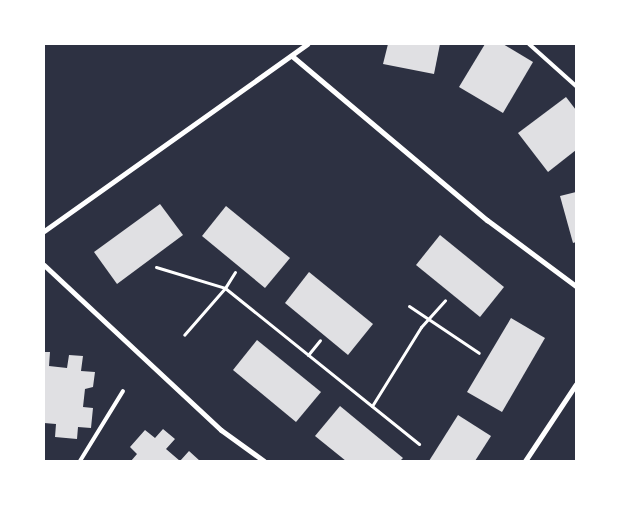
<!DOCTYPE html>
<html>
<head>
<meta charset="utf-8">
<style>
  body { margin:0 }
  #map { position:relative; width:620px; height:505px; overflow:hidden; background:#2d3142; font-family:Georgia,serif }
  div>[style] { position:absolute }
  .building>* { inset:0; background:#e0e0e3 }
  .path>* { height:3px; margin:-1.5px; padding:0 1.5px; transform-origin:1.5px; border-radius:1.5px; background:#fff }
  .service>* { height:4px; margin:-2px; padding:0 2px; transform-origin:2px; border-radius:2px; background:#fff }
  .minor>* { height:5px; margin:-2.5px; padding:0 2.5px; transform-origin:2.5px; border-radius:2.5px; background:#fff }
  span { translate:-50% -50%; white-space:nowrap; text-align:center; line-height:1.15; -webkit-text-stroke:5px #fff; paint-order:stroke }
  .frame { position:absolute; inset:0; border:45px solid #fff; pointer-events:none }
</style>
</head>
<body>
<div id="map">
  <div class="building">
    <div style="clip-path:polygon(388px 44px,440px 44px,434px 74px,383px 64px)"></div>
    <div style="clip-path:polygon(485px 44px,503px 44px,533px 62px,503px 113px,459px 87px)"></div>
    <div style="clip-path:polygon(566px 97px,576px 110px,576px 150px,548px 172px,518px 133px)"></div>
    <div style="clip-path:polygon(576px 192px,576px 242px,573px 243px,560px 196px)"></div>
    <div style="clip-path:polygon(160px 204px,183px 235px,117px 284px,94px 252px)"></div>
    <div style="clip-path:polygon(226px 206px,290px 258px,265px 288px,202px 236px)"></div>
    <div style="clip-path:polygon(440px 235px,504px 287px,480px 317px,416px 265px)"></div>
    <div style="clip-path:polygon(309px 272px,373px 324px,348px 355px,285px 303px)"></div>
    <div style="clip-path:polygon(511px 318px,545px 338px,502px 412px,467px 392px)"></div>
    <div style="clip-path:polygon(257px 340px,321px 392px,296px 422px,233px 370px)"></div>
    <div style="clip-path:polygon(44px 352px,50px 352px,49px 366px,67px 368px,69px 355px,83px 356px,81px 371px,95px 372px,93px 387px,85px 389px,83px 407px,93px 408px,91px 428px,78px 427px,77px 439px,55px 437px,56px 424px,44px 423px)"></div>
    <div style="clip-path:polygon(340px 406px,403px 458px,400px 461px,346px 461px,315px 436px)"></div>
    <div style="clip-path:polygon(458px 415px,491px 436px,475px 461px,429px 461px)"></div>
    <div style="clip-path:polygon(163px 429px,175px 439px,166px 449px,180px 461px,189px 451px,200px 461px,131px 461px,137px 454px,130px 447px,145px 430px,155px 438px)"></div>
  </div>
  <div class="path">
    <div style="left:156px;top:267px;width:72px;rotate:16.9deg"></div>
    <div style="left:225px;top:288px;width:62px;rotate:131.1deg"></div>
    <div style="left:235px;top:272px;width:19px;rotate:122deg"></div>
    <div style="left:225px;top:288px;width:249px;rotate:38.8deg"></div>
    <div style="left:409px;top:306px;width:84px;rotate:33.9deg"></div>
    <div style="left:308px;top:355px;width:19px;rotate:-51deg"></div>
    <div style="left:372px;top:406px;width:93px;rotate:-58.2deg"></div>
    <div style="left:421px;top:327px;width:36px;rotate:-48deg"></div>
  </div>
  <div class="service">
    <div style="left:529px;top:44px;width:63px;rotate:41.8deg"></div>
    <div style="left:80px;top:461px;width:82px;rotate:-58.4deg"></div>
  </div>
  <div class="minor">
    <div style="left:292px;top:56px;width:255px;rotate:40.1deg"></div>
    <div style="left:487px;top:220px;width:111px;rotate:36.6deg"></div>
    <div style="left:44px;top:231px;width:323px;rotate:-35.4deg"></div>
    <div style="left:44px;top:265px;width:242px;rotate:43deg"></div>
    <div style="left:221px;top:430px;width:53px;rotate:35.8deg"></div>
    <div style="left:525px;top:461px;width:92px;rotate:-56.5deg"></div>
  </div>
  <div class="frame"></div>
</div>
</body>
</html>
